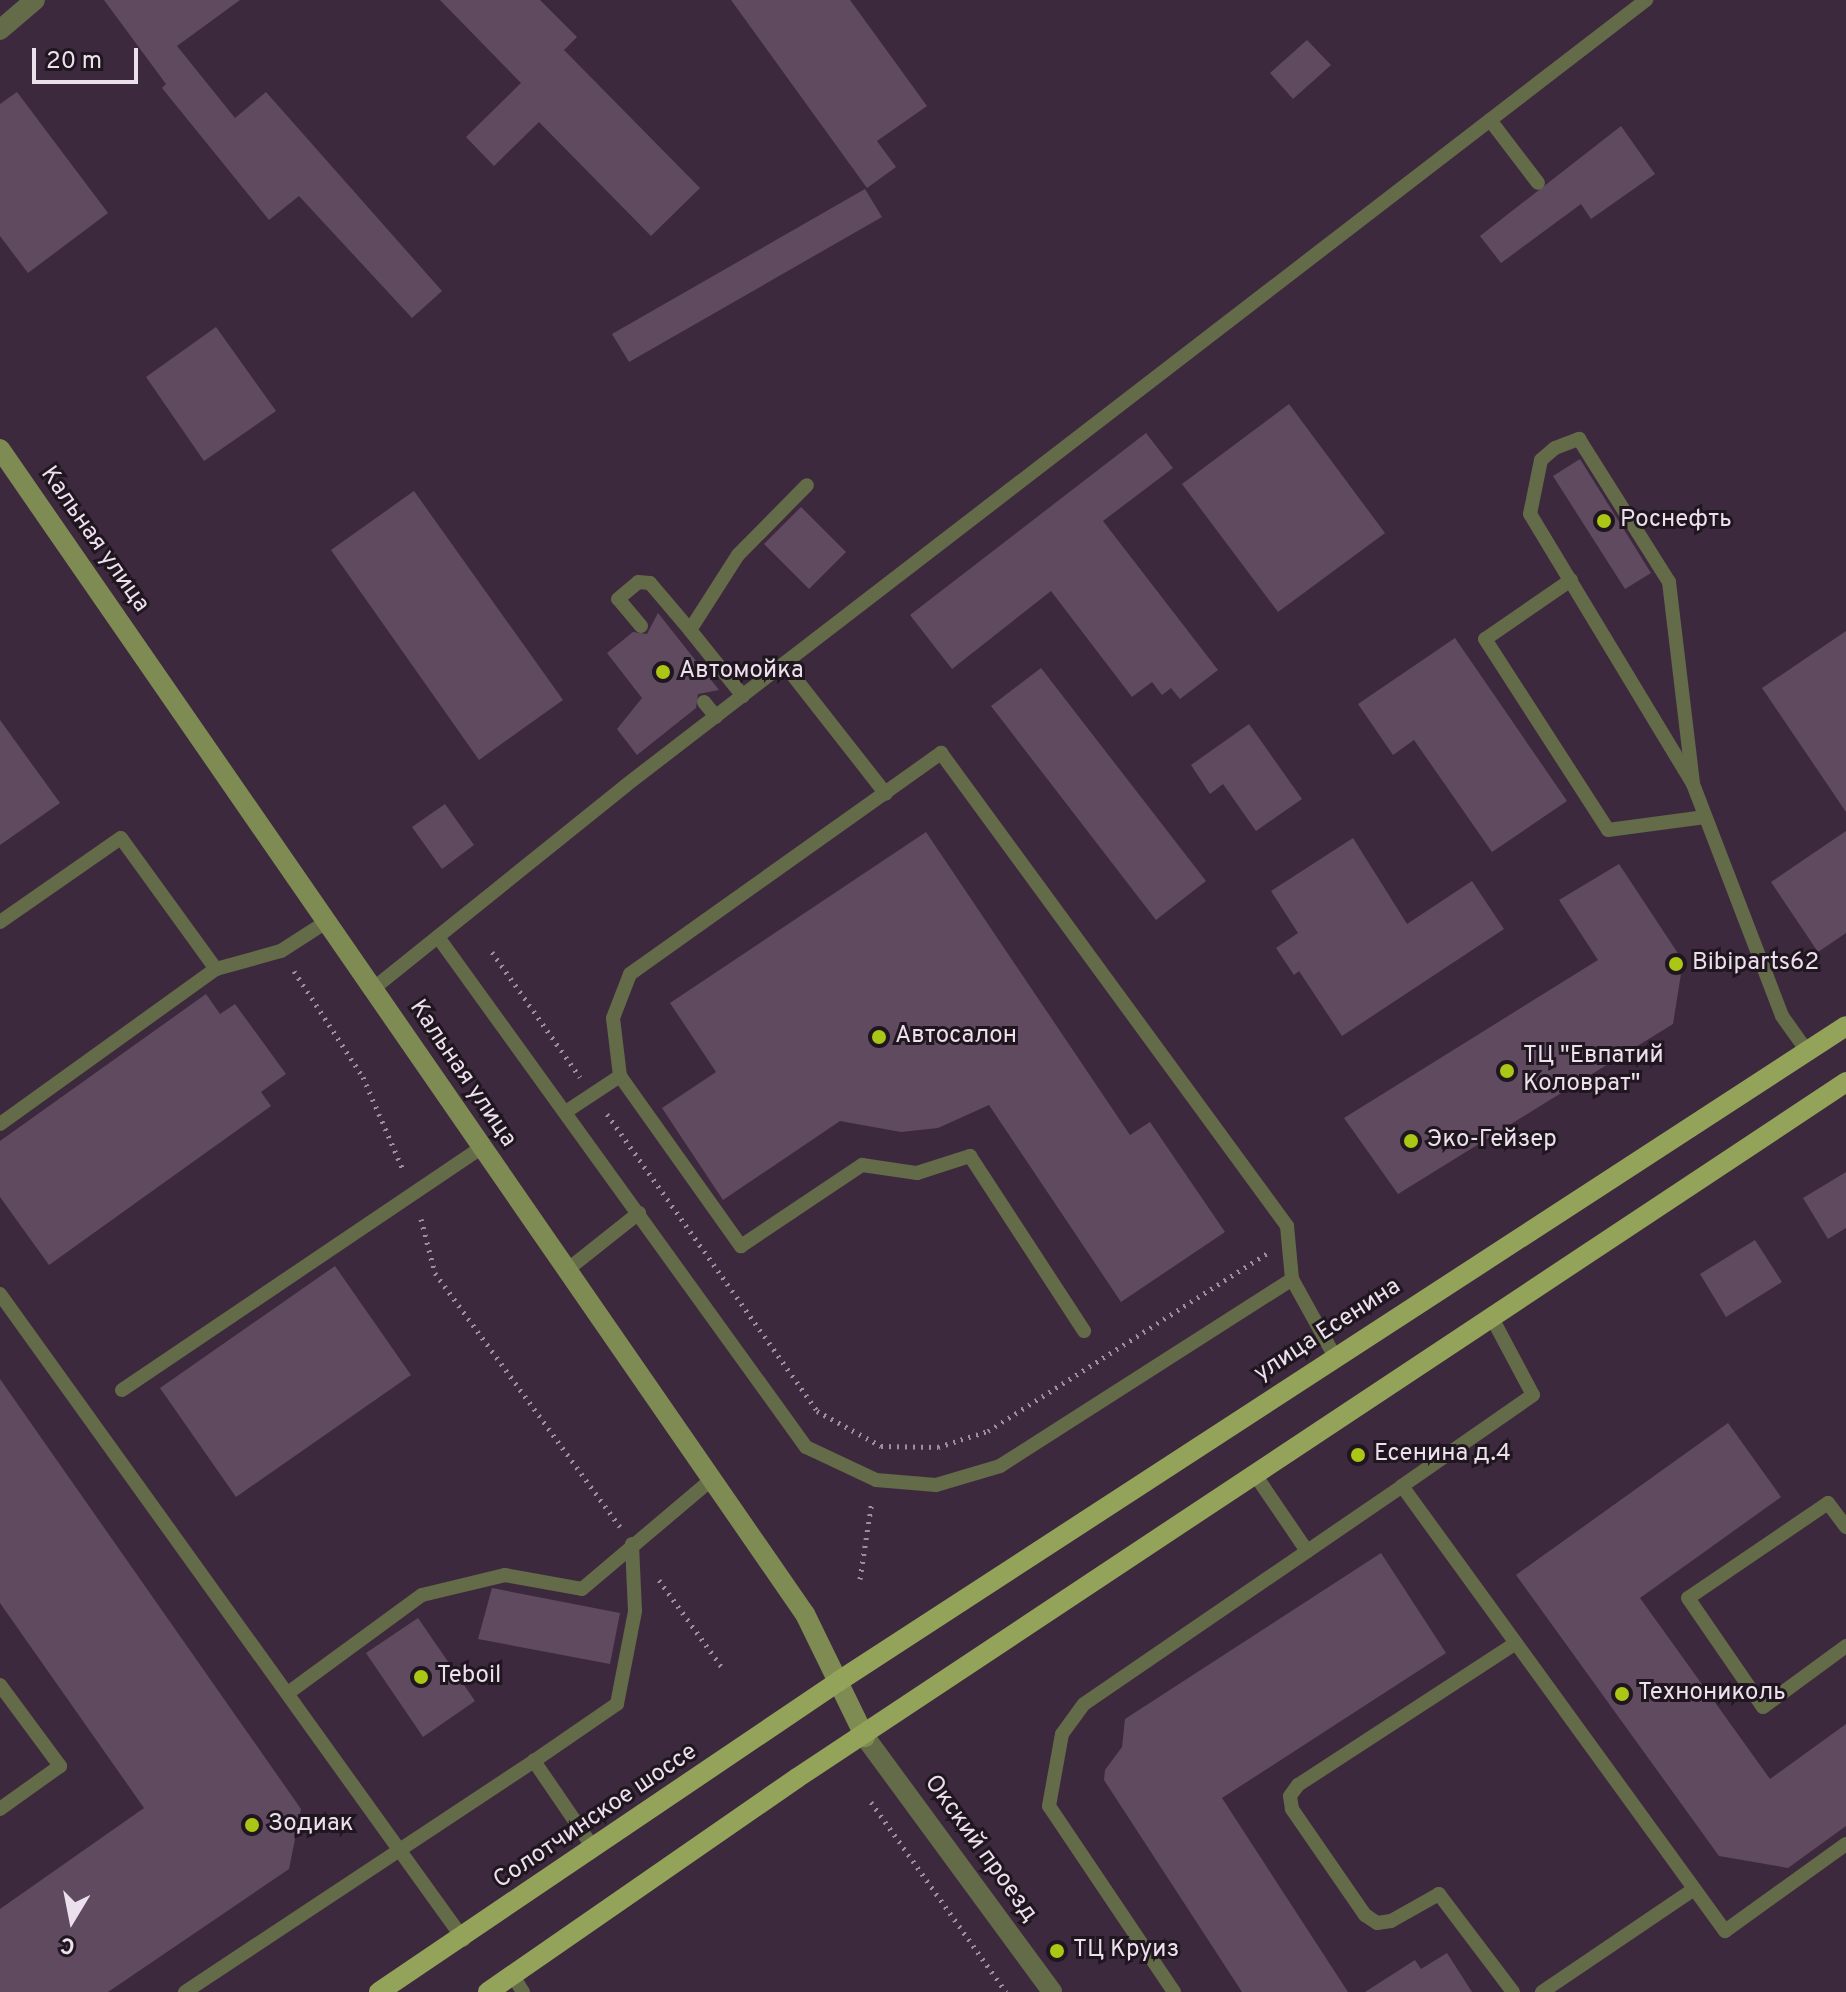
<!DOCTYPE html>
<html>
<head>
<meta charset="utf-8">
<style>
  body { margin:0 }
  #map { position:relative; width:1846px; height:1992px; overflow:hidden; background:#3d293d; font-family:Overpass,sans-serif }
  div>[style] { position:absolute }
  .building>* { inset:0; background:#604a60 }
  .path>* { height:5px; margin-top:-2.5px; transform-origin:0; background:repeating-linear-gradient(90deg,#9e8d9e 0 2px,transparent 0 8px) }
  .lane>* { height:14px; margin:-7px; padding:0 7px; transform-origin:7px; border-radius:7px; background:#636b48 }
  .street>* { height:20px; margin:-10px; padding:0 10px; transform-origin:10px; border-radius:10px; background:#636b48 }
  .secondary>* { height:20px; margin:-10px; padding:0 10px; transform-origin:10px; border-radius:10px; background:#7e8b52 }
  .primary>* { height:20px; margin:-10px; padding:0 10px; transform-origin:10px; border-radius:10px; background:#93a359 }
  .dots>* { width:22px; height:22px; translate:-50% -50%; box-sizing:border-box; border:4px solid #1f161f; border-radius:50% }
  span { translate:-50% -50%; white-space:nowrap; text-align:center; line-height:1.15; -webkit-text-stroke:6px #1f161f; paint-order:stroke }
  .poi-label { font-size:24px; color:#ede0ed }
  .left { translate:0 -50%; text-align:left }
  .street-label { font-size:24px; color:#ede0ed }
  .north { position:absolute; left:32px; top:1880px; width:80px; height:80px; -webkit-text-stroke:6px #1f161f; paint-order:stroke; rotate:190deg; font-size:22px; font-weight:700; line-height:32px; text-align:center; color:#ede0ed }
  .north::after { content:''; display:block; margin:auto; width:28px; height:36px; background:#ede0ed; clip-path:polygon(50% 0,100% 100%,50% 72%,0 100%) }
  .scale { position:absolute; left:32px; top:48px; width:106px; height:36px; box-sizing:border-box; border:4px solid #ede0ed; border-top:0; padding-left:10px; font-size:24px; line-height:28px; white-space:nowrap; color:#ede0ed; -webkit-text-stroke:6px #1f161f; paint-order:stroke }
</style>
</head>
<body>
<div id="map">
  <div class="building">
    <div style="clip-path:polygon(104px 0,240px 0,177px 46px,235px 118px,266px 92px,442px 291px,412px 318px,299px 196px,269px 220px,162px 88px,166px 84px)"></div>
    <div style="clip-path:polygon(440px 0,540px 0,577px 37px,564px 50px,700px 188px,651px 236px,539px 122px,494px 166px,466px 137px,521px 83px)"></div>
    <div style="clip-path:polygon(731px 0,850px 0,927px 106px,877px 141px,896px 167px,867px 188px)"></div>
    <div style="clip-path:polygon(1307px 40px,1331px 65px,1293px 99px,1270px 73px)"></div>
    <div style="clip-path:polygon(17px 92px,108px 213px,28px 273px,0 236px,0 104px)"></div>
    <div style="clip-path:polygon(1621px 126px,1655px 174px,1591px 219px,1581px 204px,1501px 263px,1480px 236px)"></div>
    <div style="clip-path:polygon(865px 189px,882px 217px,629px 362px,612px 334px)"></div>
    <div style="clip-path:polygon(216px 327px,276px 411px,204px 461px,146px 377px)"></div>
    <div style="clip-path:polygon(1289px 404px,1385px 533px,1278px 612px,1182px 484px)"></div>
    <div style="clip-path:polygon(1146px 433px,1173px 468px,1103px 521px,1218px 670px,1180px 699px,1171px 688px,1162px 695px,1152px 682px,1132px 697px,1051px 591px,952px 669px,910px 615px)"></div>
    <div style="clip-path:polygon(1580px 459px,1651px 573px,1625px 589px,1553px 476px)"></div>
    <div style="clip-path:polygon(414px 491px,563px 700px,479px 760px,331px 550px)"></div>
    <div style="clip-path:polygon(801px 507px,846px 552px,809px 589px,764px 544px)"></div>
    <div style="clip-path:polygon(658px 613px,719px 690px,698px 694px,696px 708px,637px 755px,617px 729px,642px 698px,607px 653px,633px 632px,647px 634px)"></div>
    <div style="clip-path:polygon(1846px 631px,1846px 812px,1762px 688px)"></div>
    <div style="clip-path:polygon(1455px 638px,1567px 801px,1492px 852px,1414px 740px,1393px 755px,1358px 704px)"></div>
    <div style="clip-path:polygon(1041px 668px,1206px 881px,1156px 920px,991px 706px)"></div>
    <div style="clip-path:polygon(0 720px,60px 803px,0 845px)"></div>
    <div style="clip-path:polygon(1249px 724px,1302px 799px,1256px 831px,1223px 784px,1210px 794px,1191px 765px)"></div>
    <div style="clip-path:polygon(445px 804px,474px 845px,442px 869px,412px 827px)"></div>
    <div style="clip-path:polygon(1846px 831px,1846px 933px,1818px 952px,1771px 882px)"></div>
    <div style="clip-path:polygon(926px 832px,1130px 1135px,1150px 1122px,1225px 1232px,1121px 1302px,989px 1105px,938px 1128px,901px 1132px,840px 1121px,723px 1200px,662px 1108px,716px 1072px,670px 1003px)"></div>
    <div style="clip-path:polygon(1353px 838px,1407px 924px,1472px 881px,1504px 929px,1342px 1036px,1299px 971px,1294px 975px,1276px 948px,1298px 933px,1271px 891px)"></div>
    <div style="clip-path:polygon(1619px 864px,1683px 961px,1673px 1024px,1398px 1194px,1344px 1118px,1598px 960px,1559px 900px)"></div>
    <div style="clip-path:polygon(206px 994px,220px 1014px,235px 1004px,286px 1074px,261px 1092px,271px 1106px,49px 1265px,0 1197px,0 1141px)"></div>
    <div style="clip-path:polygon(1846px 1172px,1846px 1228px,1828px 1239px,1803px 1198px)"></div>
    <div style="clip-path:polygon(1755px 1240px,1782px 1282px,1726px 1317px,1700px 1274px)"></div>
    <div style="clip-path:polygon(335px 1266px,411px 1375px,236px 1497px,160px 1388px)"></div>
    <div style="clip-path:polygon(0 1379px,301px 1809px,289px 1869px,108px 1992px,0 1992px,0 1909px,144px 1808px,0 1603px)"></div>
    <div style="clip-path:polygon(1728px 1423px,1781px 1497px,1640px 1598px,1770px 1779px,1846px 1724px,1846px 1826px,1788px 1868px,1719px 1856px,1516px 1575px)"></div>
    <div style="clip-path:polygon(1381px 1553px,1446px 1653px,1222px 1798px,1348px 1992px,1242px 1992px,1104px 1780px,1105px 1770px,1122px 1747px,1125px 1719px)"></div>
    <div style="clip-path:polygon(492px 1588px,620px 1613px,610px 1664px,478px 1639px)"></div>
    <div style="clip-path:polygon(418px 1618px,475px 1701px,423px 1737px,366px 1653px)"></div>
    <div style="clip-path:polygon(1447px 1953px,1472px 1992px,1365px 1992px,1415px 1960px,1421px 1969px)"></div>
  </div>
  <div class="path">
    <div style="left:492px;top:952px;width:153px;rotate:54.9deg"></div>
    <div style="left:294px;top:971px;width:126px;rotate:56.9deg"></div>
    <div style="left:363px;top:1077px;width:103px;rotate:66.7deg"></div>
    <div style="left:607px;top:1114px;width:364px;rotate:54.7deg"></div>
    <div style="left:817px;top:1411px;width:73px;rotate:28.7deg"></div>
    <div style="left:881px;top:1446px;width:57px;rotate:1deg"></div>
    <div style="left:938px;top:1447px;width:52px;rotate:-17.7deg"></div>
    <div style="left:988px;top:1431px;width:331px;rotate:-32.5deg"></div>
    <div style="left:421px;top:1219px;width:56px;rotate:75.5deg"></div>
    <div style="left:435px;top:1273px;width:314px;rotate:53.9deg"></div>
    <div style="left:860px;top:1579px;width:79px;rotate:-81.3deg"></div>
    <div style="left:659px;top:1580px;width:111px;rotate:54.2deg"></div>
    <div style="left:871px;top:1802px;width:233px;rotate:54.6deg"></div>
  </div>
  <div class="lane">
    <div style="left:1490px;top:120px;width:79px;rotate:52.7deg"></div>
    <div style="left:1571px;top:580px;width:104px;rotate:145.5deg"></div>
    <div style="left:1485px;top:639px;width:227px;rotate:57.2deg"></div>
    <div style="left:1608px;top:830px;width:98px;rotate:-7.6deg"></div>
    <div style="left:641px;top:626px;width:35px;rotate:-130deg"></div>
    <div style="left:618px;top:599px;width:26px;rotate:-40deg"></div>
    <div style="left:638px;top:582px;width:12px;rotate:5deg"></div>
    <div style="left:650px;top:583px;width:62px;rotate:49.6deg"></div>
    <div style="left:784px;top:664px;width:165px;rotate:51.9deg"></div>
    <div style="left:743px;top:696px;width:85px;rotate:-128.8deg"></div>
    <div style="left:690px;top:630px;width:89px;rotate:-57.4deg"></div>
    <div style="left:738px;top:555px;width:98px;rotate:-45.4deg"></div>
    <div style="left:704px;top:702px;width:19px;rotate:51deg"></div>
    <div style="left:1693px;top:784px;width:315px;rotate:-121.1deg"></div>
    <div style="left:1530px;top:514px;width:55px;rotate:-78.5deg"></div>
    <div style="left:1541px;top:460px;width:18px;rotate:-41deg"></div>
    <div style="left:1555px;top:448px;width:26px;rotate:-21deg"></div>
    <div style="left:1579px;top:439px;width:169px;rotate:57.8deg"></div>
    <div style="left:1669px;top:582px;width:203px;rotate:83.2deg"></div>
    <div style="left:1693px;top:784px;width:248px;rotate:69deg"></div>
    <div style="left:1782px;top:1016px;width:43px;rotate:54.5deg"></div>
    <div style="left:0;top:922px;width:147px;rotate:-34.8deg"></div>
    <div style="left:121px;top:838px;width:162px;rotate:54.1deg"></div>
    <div style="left:438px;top:937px;width:629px;rotate:54.19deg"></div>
    <div style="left:806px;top:1447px;width:77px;rotate:25.2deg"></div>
    <div style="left:876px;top:1480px;width:60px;rotate:4.8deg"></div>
    <div style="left:936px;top:1485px;width:67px;rotate:-16.5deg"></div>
    <div style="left:1000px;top:1466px;width:347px;rotate:-32.6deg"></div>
    <div style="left:374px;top:988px;width:322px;rotate:-38.8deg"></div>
    <div style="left:625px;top:786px;width:1289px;rotate:-37.59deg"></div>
    <div style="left:620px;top:1076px;width:209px;rotate:54.6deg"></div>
    <div style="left:741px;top:1246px;width:146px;rotate:-33.8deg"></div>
    <div style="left:862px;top:1165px;width:56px;rotate:8.3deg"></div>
    <div style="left:917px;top:1173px;width:56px;rotate:-17.8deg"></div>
    <div style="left:970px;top:1156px;width:209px;rotate:56.9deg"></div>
    <div style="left:567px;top:1111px;width:64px;rotate:-33.4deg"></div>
    <div style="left:620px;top:1076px;width:58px;rotate:-96.9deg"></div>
    <div style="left:613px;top:1018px;width:47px;rotate:-68.9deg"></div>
    <div style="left:630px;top:974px;width:382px;rotate:-35.4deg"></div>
    <div style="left:941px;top:753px;width:586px;rotate:53.81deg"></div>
    <div style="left:1287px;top:1226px;width:53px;rotate:84.6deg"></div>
    <div style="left:1292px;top:1279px;width:89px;rotate:61.1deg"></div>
    <div style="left:0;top:1124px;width:266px;rotate:-35.7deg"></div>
    <div style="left:216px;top:969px;width:67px;rotate:-15.5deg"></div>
    <div style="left:281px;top:951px;width:54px;rotate:-32.8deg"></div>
    <div style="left:567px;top:1270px;width:92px;rotate:-38.4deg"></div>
    <div style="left:0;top:1294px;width:795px;rotate:54.31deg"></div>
    <div style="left:1492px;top:1318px;width:87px;rotate:62deg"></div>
    <div style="left:1533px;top:1395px;width:160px;rotate:145.2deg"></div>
    <div style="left:1402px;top:1486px;width:550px;rotate:54.03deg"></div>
    <div style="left:1725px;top:1931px;width:149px;rotate:-35.7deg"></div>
    <div style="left:122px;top:1390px;width:433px;rotate:-34deg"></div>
    <div style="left:1256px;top:1476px;width:91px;rotate:55.8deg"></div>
    <div style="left:1846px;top:1527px;width:30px;rotate:-127deg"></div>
    <div style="left:1828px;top:1503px;width:169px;rotate:145.8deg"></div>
    <div style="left:1688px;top:1598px;width:132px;rotate:55.5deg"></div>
    <div style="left:1763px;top:1707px;width:103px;rotate:-36.3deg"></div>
    <div style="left:0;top:1685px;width:101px;rotate:53.5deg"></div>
    <div style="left:60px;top:1766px;width:74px;rotate:144.4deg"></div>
    <div style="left:288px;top:1693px;width:166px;rotate:-36.2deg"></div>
    <div style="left:422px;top:1595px;width:85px;rotate:-13.5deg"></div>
    <div style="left:505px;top:1575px;width:78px;rotate:10.3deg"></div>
    <div style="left:582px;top:1589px;width:169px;rotate:-40.2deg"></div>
    <div style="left:594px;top:1849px;width:107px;rotate:-124.3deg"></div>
    <div style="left:534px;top:1761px;width:101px;rotate:-34.5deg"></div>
    <div style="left:617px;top:1704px;width:95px;rotate:-79deg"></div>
    <div style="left:635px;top:1611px;width:67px;rotate:-92.6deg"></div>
    <div style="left:513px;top:1976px;width:19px;rotate:58deg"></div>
    <div style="left:185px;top:1992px;width:419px;rotate:-33.5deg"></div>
    <div style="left:1174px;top:1992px;width:224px;rotate:-123.9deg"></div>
    <div style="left:1049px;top:1806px;width:73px;rotate:-79.8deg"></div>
    <div style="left:1062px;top:1734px;width:37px;rotate:-54deg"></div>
    <div style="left:1084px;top:1704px;width:386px;rotate:-34.4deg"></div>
    <div style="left:1513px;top:1992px;width:123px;rotate:-127.1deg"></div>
    <div style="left:1439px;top:1894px;width:55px;rotate:150.6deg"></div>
    <div style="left:1391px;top:1921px;width:14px;rotate:172deg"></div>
    <div style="left:1377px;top:1923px;width:14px;rotate:-146deg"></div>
    <div style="left:1365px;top:1915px;width:129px;rotate:-124.6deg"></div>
    <div style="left:1292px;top:1809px;width:13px;rotate:-99deg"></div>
    <div style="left:1290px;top:1796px;width:14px;rotate:-54deg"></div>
    <div style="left:1298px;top:1785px;width:260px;rotate:-33.1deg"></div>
    <div style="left:1542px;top:1992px;width:184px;rotate:-34.1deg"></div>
  </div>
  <div class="street">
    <div style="left:0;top:30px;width:46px;rotate:-40.6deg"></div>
    <div style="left:865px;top:1737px;width:316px;rotate:53.7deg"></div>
  </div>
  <div class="secondary">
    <div style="left:0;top:449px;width:1416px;rotate:55.36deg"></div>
    <div style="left:805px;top:1614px;width:137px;rotate:64deg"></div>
  </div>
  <div class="primary">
    <div style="left:379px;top:1992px;width:555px;rotate:-34.06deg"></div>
    <div style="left:839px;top:1681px;width:1201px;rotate:-33.04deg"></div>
    <div style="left:488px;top:1992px;width:376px;rotate:-34.7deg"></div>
    <div style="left:797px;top:1778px;width:1259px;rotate:-33.56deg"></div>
  </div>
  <div class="dots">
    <div style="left:1604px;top:521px;background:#abc615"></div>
    <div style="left:663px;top:672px;background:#abc615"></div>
    <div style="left:1676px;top:964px;background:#abc615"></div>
    <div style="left:879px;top:1037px;background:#abc615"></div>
    <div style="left:1507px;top:1071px;background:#abc615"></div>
    <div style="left:1411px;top:1141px;background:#abc615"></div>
    <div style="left:1358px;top:1455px;background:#abc615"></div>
    <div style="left:421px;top:1677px;background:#abc615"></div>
    <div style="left:1622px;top:1694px;background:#abc615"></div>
    <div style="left:252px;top:1825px;background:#abc615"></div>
    <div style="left:1057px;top:1951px;background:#abc615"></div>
  </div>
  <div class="poi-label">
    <span class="left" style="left:1620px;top:521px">Роснефть</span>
    <span class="left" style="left:679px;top:672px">Автомойка</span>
    <span class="left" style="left:1692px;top:964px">Bibiparts62</span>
    <span class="left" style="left:895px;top:1037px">Автосалон</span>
    <span class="left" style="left:1523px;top:1071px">ТЦ "Евпатий<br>Коловрат"</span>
    <span class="left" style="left:1427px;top:1141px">Эко-Гейзер</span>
    <span class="left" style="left:1374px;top:1455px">Есенина д.4</span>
    <span class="left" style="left:437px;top:1677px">Teboil</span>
    <span class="left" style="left:1638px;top:1694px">Технониколь</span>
    <span class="left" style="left:268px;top:1825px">Зодиак</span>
    <span class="left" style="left:1073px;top:1951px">ТЦ Круиз</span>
  </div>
  <div class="street-label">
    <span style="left:94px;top:540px;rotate:55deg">Кальная улица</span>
    <span style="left:462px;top:1074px;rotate:56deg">Кальная улица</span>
    <span style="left:1328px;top:1331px;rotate:-33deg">улица Есенина</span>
    <span style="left:596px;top:1817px;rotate:-34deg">Солотчинское шоссе</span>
    <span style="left:980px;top:1849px;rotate:54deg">Окский проезд</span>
  </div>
  <div class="north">С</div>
  <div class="scale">20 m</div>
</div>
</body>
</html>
